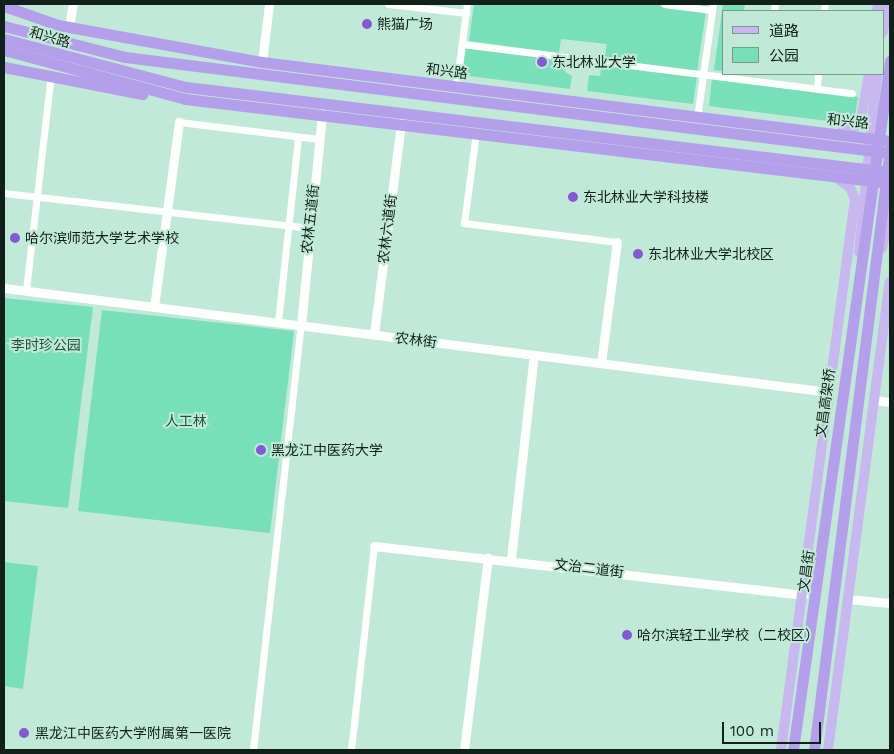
<!DOCTYPE html>
<html>
<head>
<meta charset="utf-8">
<style>
  body { margin:0 }
  #map { position:relative; width:894px; height:754px; overflow:hidden; background:#c1e9d8; font-family:"Work Sans","Noto Sans SC",sans-serif }
  div>[style] { position:absolute }
  .green>* { inset:0; background:#78dfb8 }
  .minor>* { height:7px; margin:-3.5px; padding:0 3.5px; transform-origin:3.5px; border-radius:3.5px; background:#fff }
  .tertiary>* { height:9px; margin:-4.5px; padding:0 4.5px; transform-origin:4.5px; border-radius:4.5px; background:#fff }
  .primary>* { height:10px; margin:-5px; padding:0 5px; transform-origin:5px; border-radius:5px; background:#c7b8ef }
  .trunk>* { height:11px; margin:-5.5px; padding:0 5.5px; transform-origin:5.5px; border-radius:5.5px; background:#b4a0ea }
  .dots>* { width:14px; height:14px; translate:-50% -50%; box-sizing:border-box; border:2px solid #c1e9d8; border-radius:50% }
  span { translate:-50% -50%; white-space:nowrap; text-align:center; line-height:1.15; -webkit-text-stroke:4px #c1e9d8; paint-order:stroke }
  .poi-label { font-size:14px; color:#11201a }
  .left { translate:0 -50%; text-align:left }
  .street-label { font-size:14px; color:#11201a }
  .park-label { font-size:14px; color:#235241 }
  .frame { position:absolute; inset:0; border:5px solid #11201a; pointer-events:none }
  .legend { position:absolute; left:722px; top:10px; width:162px; height:65px; box-sizing:border-box; background:#c1e9d8; border:1px solid #7b998c; margin:0; padding:6px 9px; list-style:none; font-size:15px; color:#11201a }
  .legend li { display:flex; align-items:center; gap:10px; height:25px }
  .legend b { width:25px; border:1px solid #7b998c }
  .scale { position:absolute; left:722px; top:722px; width:99px; height:22px; box-sizing:border-box; border:2px solid #11201a; border-top:0; padding-left:6px; font-size:15px; line-height:18px; white-space:nowrap; color:#11201a; -webkit-text-stroke:4px #c1e9d8; paint-order:stroke }
</style>
</head>
<body>
<div id="map">
  <div class="green">
    <div style="clip-path:polygon(474px 4px,707px 4px,697px 72px,604px 60px,607px 44px,561px 39px,559px 53px,469px 41px)"></div>
    <div style="clip-path:polygon(723px 4px,745px 4px,744px 11px,723px 11px,723px 71px,714px 70px)"></div>
    <div style="clip-path:polygon(466px 48px,562px 59px,565px 72px,572px 76px,570px 89px,462px 75px)"></div>
    <div style="clip-path:polygon(602px 64px,697px 77px,693px 104px,587px 91px,589px 75px,600px 76px)"></div>
    <div style="clip-path:polygon(712px 78px,858px 97px,855px 116px,836px 122px,709px 106px)"></div>
    <div style="clip-path:polygon(4px 298px,93px 307px,68px 508px,4px 501px)"></div>
    <div style="clip-path:polygon(102px 310px,294px 331px,270px 533px,78px 511px)"></div>
    <div style="clip-path:polygon(4px 562px,38px 566px,23px 689px,4px 686px)"></div>
  </div>
  <div class="minor">
    <div style="left:388px;top:4px;width:79px;rotate:6.6deg"></div>
    <div style="left:664px;top:4px;width:48px;rotate:7.1deg"></div>
    <div style="left:774px;top:11px;width:7px;rotate:-82deg"></div>
    <div style="left:824px;top:11px;width:7px;rotate:-82deg"></div>
    <div style="left:462px;top:44px;width:393px;rotate:7.2deg"></div>
    <div style="left:456px;top:87px;width:84px;rotate:-82.5deg"></div>
    <div style="left:817px;top:89px;width:15px;rotate:-86deg"></div>
    <div style="left:697px;top:118px;width:115px;rotate:-82deg"></div>
    <div style="left:179px;top:122px;width:141px;rotate:6.9deg"></div>
    <div style="left:476px;top:132px;width:92px;rotate:97.5deg"></div>
    <div style="left:464px;top:223px;width:154px;rotate:7.1deg"></div>
    <div style="left:4px;top:193px;width:307px;rotate:6.5deg"></div>
    <div style="left:26px;top:290px;width:216px;rotate:-83.4deg"></div>
    <div style="left:278px;top:322px;width:186px;rotate:-83.8deg"></div>
    <div style="left:253px;top:750px;width:428px;rotate:-83.6deg"></div>
    <div style="left:351px;top:750px;width:205px;rotate:-83.6deg"></div>
  </div>
  <div class="tertiary">
    <div style="left:69px;top:28px;width:24px;rotate:-81deg"></div>
    <div style="left:262px;top:62px;width:58px;rotate:-83.1deg"></div>
    <div style="left:4px;top:288px;width:832px;rotate:7.18deg"></div>
    <div style="left:154px;top:307px;width:187px;rotate:-82.3deg"></div>
    <div style="left:301px;top:325px;width:213px;rotate:-84.3deg"></div>
    <div style="left:374px;top:334px;width:213px;rotate:-82.7deg"></div>
    <div style="left:601px;top:363px;width:122px;rotate:-82.5deg"></div>
    <div style="left:874px;top:400px;width:16px;rotate:7deg"></div>
    <div style="left:374px;top:546px;width:432px;rotate:6.5deg"></div>
    <div style="left:511px;top:559px;width:205px;rotate:-83.6deg"></div>
    <div style="left:847px;top:599px;width:43px;rotate:5.3deg"></div>
    <div style="left:464px;top:750px;width:194px;rotate:-82.9deg"></div>
  </div>
  <div class="primary">
    <div style="left:877px;top:11px;width:7px;rotate:-82deg"></div>
    <div style="left:883px;top:32px;width:28px;rotate:-82deg"></div>
    <div style="left:838px;top:134px;width:24px;rotate:-22deg"></div>
    <div style="left:860px;top:125px;width:52px;rotate:-80deg"></div>
    <div style="left:882px;top:248px;width:39px;rotate:-78deg"></div>
    <div style="left:859px;top:252px;width:179px;rotate:-84.2deg"></div>
    <div style="left:781px;top:750px;width:556px;rotate:-82.35deg"></div>
    <div style="left:855px;top:199px;width:13px;rotate:-113deg"></div>
    <div style="left:850px;top:187px;width:18px;rotate:-146deg"></div>
    <div style="left:828px;top:750px;width:472px;rotate:-82.5deg"></div>
  </div>
  <div class="trunk">
    <div style="left:4px;top:6px;width:57px;rotate:19.4deg"></div>
    <div style="left:58px;top:25px;width:207px;rotate:10.3deg"></div>
    <div style="left:262px;top:62px;width:633px;rotate:7.17deg"></div>
    <div style="left:4px;top:26px;width:125px;rotate:14.4deg"></div>
    <div style="left:125px;top:57px;width:771px;rotate:7.15deg"></div>
    <div style="left:4px;top:39px;width:188px;rotate:14.8deg"></div>
    <div style="left:186px;top:87px;width:709px;rotate:6.88deg"></div>
    <div style="left:4px;top:50px;width:188px;rotate:15.1deg"></div>
    <div style="left:185px;top:99px;width:710px;rotate:6.79deg"></div>
    <div style="left:4px;top:67px;width:141px;rotate:11.1deg"></div>
    <div style="left:793px;top:750px;width:696px;rotate:-81.99deg"></div>
    <div style="left:814px;top:750px;width:606px;rotate:-82.79deg"></div>
  </div>
  <div class="dots">
    <div style="left:367px;top:24px;background:#825ad4"></div>
    <div style="left:542px;top:62px;background:#825ad4"></div>
    <div style="left:573px;top:197px;background:#825ad4"></div>
    <div style="left:15px;top:238px;background:#825ad4"></div>
    <div style="left:638px;top:254px;background:#825ad4"></div>
    <div style="left:261px;top:450px;background:#825ad4"></div>
    <div style="left:627px;top:635px;background:#825ad4"></div>
    <div style="left:24px;top:733px;background:#825ad4"></div>
  </div>
  <div class="poi-label">
    <span class="left" style="left:377px;top:24px">熊猫广场</span>
    <span class="left" style="left:552px;top:62px">东北林业大学</span>
    <span class="left" style="left:583px;top:197px">东北林业大学科技楼</span>
    <span class="left" style="left:25px;top:238px">哈尔滨师范大学艺术学校</span>
    <span class="left" style="left:648px;top:254px">东北林业大学北校区</span>
    <span class="left" style="left:271px;top:450px">黑龙江中医药大学</span>
    <span class="left" style="left:637px;top:635px">哈尔滨轻工业学校（二校区）</span>
    <span class="left" style="left:35px;top:733px">黑龙江中医药大学附属第一医院</span>
  </div>
  <div class="street-label">
    <span style="left:50px;top:37px;rotate:16deg">和兴路</span>
    <span style="left:447px;top:71px;rotate:7deg">和兴路</span>
    <span style="left:848px;top:121px;rotate:6deg">和兴路</span>
    <span style="left:310px;top:219px;rotate:-84deg">农林五道街</span>
    <span style="left:387px;top:229px;rotate:-83deg">农林六道街</span>
    <span style="left:416px;top:340px;rotate:7deg">农林街</span>
    <span style="left:825px;top:403px;rotate:-82deg">文昌高架桥</span>
    <span style="left:589px;top:568px;rotate:7deg">文治二道街</span>
    <span style="left:806px;top:571px;rotate:-82deg">文昌街</span>
  </div>
  <div class="park-label">
    <span style="left:46px;top:345px">李时珍公园</span>
    <span style="left:186px;top:421px">人工林</span>
  </div>
  <div class="frame"></div>
  <ul class="legend">
  <li><b style="height:6px;background:#c7b8ef"></b>道路</li>
  <li><b style="height:14px;background:#78dfb8"></b>公园</li>
  </ul>
  <div class="scale">100 m</div>
</div>
</body>
</html>
